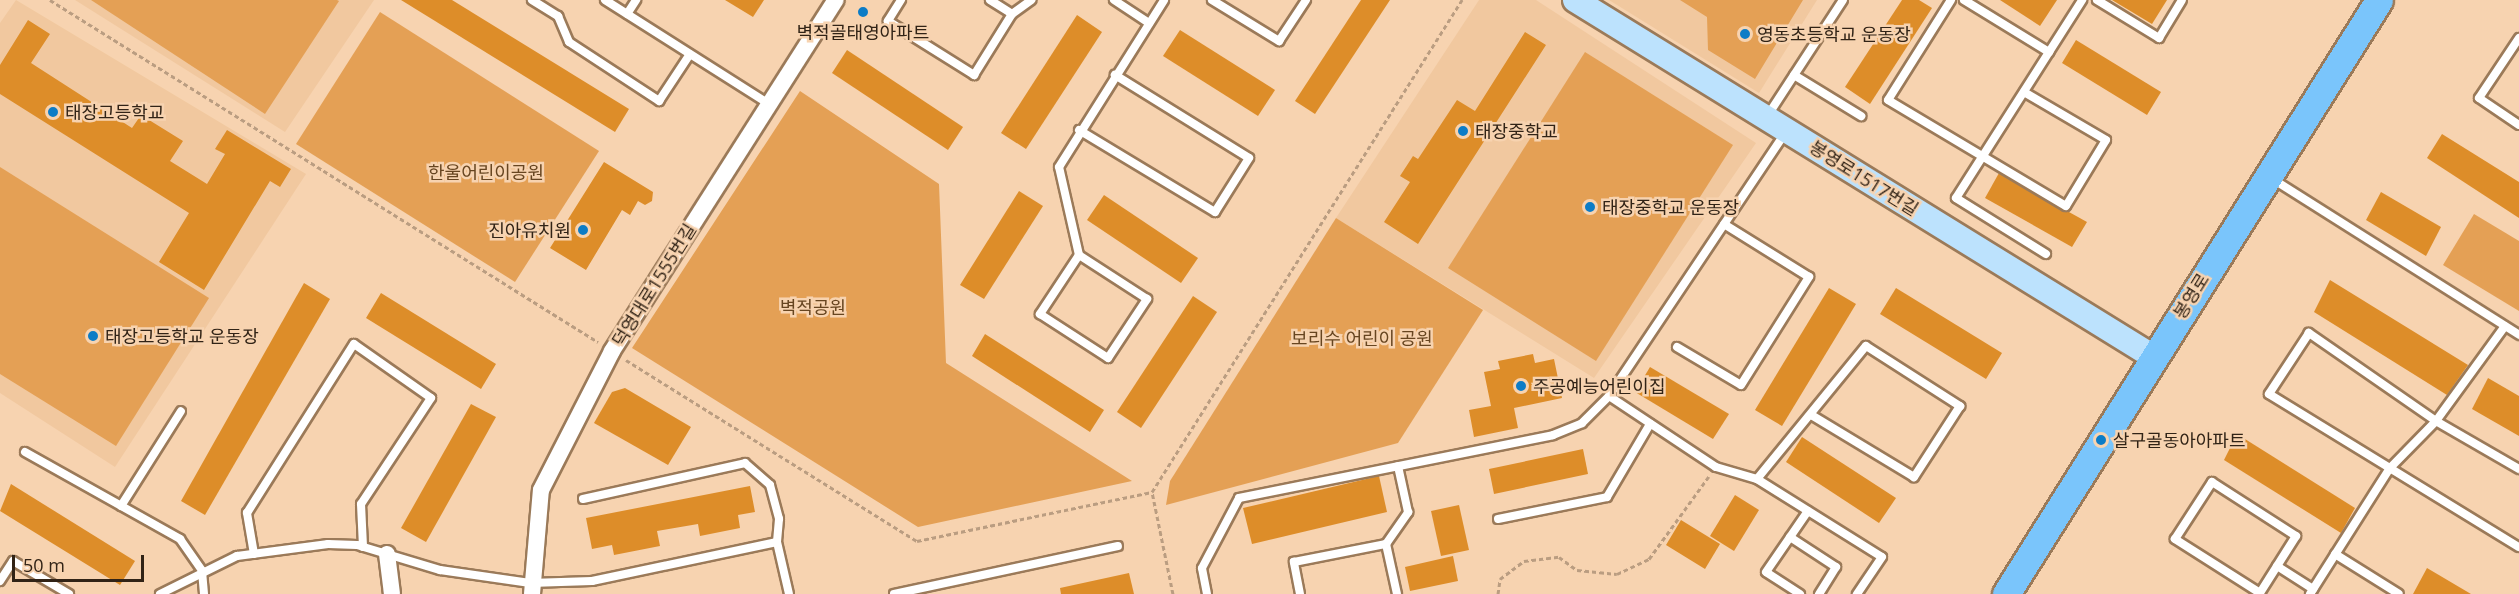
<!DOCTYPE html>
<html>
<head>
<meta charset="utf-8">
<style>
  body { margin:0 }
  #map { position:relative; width:2519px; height:594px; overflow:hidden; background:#f7d3b0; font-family:"Open Sans","Noto Sans KR",sans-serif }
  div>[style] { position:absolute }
  .built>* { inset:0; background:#f1c89f }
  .green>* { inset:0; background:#e4a055 }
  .building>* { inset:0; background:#dd8d29 }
  .path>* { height:3px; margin-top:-1.5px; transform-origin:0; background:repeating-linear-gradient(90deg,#ba9d81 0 4.5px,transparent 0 7.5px) }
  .roads { filter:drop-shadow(2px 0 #9b7a59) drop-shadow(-2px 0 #9b7a59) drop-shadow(0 2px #9b7a59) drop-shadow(0 -2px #9b7a59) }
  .lane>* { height:8px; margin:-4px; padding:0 4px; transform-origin:4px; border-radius:4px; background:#fff }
  .street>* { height:16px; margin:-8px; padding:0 8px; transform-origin:8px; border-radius:8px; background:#fff }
  .secondary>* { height:24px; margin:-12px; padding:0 12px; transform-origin:12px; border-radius:12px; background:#bce2fd }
  .primary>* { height:27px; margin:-13.5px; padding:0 13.5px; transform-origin:13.5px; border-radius:13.5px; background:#7ac5fb }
  .dots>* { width:16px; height:16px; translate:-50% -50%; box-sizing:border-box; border:3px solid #f7d3b0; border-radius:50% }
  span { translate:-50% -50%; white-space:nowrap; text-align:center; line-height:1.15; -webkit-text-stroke:5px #f7d3b0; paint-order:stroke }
  .poi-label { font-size:18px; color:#312316 }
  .left { translate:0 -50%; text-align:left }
  .right { translate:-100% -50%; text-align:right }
  .park-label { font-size:18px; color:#674520 }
  .street-label { font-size:18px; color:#312316 }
  .scale { position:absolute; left:12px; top:555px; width:132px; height:27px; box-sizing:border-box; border:3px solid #312316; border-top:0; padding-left:8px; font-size:18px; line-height:21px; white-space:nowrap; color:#312316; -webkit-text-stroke:4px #f7d3b0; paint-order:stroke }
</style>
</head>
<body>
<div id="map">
  <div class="built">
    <div style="clip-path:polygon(16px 0,306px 174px,115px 467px,0 393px,0 23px)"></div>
    <div style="clip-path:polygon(75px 0,374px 0,285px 132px)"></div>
    <div style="clip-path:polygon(1479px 0,1536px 0,1756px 143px,1594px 378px,1336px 218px)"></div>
    <div style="clip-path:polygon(1609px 0,1817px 0,1759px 93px)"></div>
  </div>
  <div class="green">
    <div style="clip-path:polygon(91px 0,337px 0,339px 1px,265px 114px)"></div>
    <div style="clip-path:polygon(1680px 0,1803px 0,1755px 79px,1708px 50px,1707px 17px)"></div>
    <div style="clip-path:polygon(380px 12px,599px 151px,515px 282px,296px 144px)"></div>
    <div style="clip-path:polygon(1585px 52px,1733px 145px,1596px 361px,1448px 268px)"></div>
    <div style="clip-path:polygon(800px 91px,939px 184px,946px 363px,1132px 481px,918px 527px,632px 348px)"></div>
    <div style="clip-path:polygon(0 167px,209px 298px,116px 446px,0 374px)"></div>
    <div style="clip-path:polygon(2474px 214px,2519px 241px,2519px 311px,2443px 265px)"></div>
    <div style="clip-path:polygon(1336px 218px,1483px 310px,1398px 443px,1166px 505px,1170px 481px)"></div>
  </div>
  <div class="building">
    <div style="clip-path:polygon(401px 0,452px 0,629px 109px,615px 132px)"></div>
    <div style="clip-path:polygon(725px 0,764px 0,753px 17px)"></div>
    <div style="clip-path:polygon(1361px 0,1390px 0,1315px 114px,1295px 101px)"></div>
    <div style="clip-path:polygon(1902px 0,1919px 0,1932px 8px,1870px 104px,1845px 87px)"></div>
    <div style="clip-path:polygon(2000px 0,2057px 0,2040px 26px)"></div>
    <div style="clip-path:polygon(2112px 0,2167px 0,2152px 24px)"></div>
    <div style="clip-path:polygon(1077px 15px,1102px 32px,1026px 149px,1001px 133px)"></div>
    <div style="clip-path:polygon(28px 20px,50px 34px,31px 63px,132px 128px,141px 115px,183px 141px,170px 161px,207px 184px,225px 154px,215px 149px,227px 130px,291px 169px,280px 187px,270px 181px,204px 290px,159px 262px,189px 213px,0 94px,0 65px)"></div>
    <div style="clip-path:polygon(1180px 30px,1275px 90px,1258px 116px,1163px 56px)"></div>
    <div style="clip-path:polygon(1525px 32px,1546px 45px,1418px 244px,1384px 222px,1410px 182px,1400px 176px,1413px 156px,1418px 159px,1457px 100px,1475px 111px)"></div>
    <div style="clip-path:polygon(2076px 40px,2161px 92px,2147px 115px,2062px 63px)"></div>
    <div style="clip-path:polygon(847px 50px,963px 127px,948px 150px,832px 73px)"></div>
    <div style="clip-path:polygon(2442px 134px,2519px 182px,2519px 218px,2427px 158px)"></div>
    <div style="clip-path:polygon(604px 162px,653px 192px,652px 201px,645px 205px,638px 201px,630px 215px,622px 210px,586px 270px,550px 248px)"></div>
    <div style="clip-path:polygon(1999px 173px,2087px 222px,2072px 247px,1985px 198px)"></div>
    <div style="clip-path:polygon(1019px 191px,1043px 206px,984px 299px,960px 285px)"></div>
    <div style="clip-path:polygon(2381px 192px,2441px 227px,2426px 256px,2366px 220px)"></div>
    <div style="clip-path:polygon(1104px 195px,1198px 258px,1181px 283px,1087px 220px)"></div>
    <div style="clip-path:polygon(2330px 280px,2468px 365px,2447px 395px,2314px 312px)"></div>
    <div style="clip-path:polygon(304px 283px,330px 299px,205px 515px,181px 501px)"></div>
    <div style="clip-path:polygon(1829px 288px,1856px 304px,1782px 426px,1755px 410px)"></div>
    <div style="clip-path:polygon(1896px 288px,2002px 353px,1986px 379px,1880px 314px)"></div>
    <div style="clip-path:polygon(381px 293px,496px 364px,481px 389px,366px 318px)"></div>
    <div style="clip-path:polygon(1193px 296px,1217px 312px,1141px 428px,1117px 412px)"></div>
    <div style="clip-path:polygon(985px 334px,1104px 410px,1090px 432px,972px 356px)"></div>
    <div style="clip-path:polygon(1533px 354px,1535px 363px,1554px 359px,1562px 398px,1514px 408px,1518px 428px,1474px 437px,1469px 410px,1491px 406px,1484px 372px,1500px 369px,1498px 361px)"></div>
    <div style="clip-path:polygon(1650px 367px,1729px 414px,1713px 439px,1635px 392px)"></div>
    <div style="clip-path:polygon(2488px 378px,2519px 396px,2519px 436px,2472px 409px)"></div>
    <div style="clip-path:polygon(625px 388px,691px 427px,668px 465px,594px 423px,612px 392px)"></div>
    <div style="clip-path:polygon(471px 404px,496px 417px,426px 542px,401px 528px)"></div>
    <div style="clip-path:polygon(2237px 434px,2355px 508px,2341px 533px,2224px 460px)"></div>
    <div style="clip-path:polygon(1802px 437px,1896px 498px,1879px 523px,1786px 462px)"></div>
    <div style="clip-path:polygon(1583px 449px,1588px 474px,1494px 494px,1489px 469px)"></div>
    <div style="clip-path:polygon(1379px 476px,1387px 512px,1252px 544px,1243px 508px)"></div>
    <div style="clip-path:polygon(11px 484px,135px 561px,120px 585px,0 511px)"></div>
    <div style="clip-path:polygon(750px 486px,755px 512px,738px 515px,740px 528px,700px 536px,698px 524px,657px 531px,660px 546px,614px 555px,612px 545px,592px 549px,586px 518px)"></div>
    <div style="clip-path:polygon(1735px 495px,1759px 510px,1734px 551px,1710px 536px)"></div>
    <div style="clip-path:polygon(1459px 505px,1469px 550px,1441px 556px,1431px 511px)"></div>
    <div style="clip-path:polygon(1681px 520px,1720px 544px,1705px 569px,1666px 545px)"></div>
    <div style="clip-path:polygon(1453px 556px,1458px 581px,1410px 591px,1405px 567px)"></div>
    <div style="clip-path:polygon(2427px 568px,2471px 594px,2413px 594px)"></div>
    <div style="clip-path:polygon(1129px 573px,1134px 594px,1061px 594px,1060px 588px)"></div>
  </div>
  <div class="path">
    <div style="left:50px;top:0;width:646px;rotate:31.97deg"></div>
    <div style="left:626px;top:360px;width:343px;rotate:31.9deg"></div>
    <div style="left:917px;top:541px;width:240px;rotate:-11.8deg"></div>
    <div style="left:1173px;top:594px;width:104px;rotate:-101.6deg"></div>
    <div style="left:1152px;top:492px;width:582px;rotate:-57.79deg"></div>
    <div style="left:1498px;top:594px;width:15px;rotate:-82deg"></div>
    <div style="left:1500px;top:579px;width:30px;rotate:-37deg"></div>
    <div style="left:1524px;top:561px;width:35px;rotate:-7deg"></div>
    <div style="left:1559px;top:557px;width:22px;rotate:36deg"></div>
    <div style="left:1577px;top:570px;width:40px;rotate:5.7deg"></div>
    <div style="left:1617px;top:574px;width:35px;rotate:-25deg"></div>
    <div style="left:1649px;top:559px;width:102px;rotate:-54.1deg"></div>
  </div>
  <div class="roads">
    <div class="lane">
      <div style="left:532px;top:0;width:31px;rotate:32deg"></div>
      <div style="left:558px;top:16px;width:28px;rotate:67deg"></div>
      <div style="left:569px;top:42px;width:108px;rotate:33.2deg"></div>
      <div style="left:659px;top:101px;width:56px;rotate:-56.6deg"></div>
      <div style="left:605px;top:0;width:194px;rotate:32.4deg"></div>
      <div style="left:901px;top:0;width:25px;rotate:122deg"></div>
      <div style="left:888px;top:21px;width:102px;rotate:32.1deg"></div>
      <div style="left:974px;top:75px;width:72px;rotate:-58.1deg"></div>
      <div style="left:1012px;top:14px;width:24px;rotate:-36deg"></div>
      <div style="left:990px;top:0;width:26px;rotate:32deg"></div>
      <div style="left:1114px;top:0;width:42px;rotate:33.3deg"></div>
      <div style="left:1212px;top:0;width:79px;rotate:31.5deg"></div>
      <div style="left:1279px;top:41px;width:49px;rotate:-56.6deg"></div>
      <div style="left:1951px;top:0;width:118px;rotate:122.2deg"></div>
      <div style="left:1888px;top:100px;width:207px;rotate:30.8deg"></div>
      <div style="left:2066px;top:206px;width:77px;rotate:-58.8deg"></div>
      <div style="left:2106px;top:140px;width:95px;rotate:-149.7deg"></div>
      <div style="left:1964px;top:0;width:100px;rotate:31.5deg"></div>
      <div style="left:2097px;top:0;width:73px;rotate:31.5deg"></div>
      <div style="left:2159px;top:38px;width:44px;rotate:-58.8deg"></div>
      <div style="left:627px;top:14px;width:17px;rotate:-57deg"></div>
      <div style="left:2519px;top:38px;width:72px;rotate:123.7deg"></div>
      <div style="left:2479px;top:98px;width:48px;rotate:34deg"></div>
      <div style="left:1794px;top:75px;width:79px;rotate:31.5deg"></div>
      <div style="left:1768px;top:115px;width:137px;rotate:-56.9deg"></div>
      <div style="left:1079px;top:130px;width:159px;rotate:31.1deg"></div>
      <div style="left:1215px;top:212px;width:64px;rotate:-57.8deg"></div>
      <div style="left:1249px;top:158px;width:158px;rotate:-148.2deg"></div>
      <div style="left:2271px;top:178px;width:294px;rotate:32.3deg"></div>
      <div style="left:2046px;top:254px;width:106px;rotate:-148.1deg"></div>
      <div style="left:1956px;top:198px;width:235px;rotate:-57.5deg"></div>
      <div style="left:1079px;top:255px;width:71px;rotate:123.5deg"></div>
      <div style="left:1040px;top:314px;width:81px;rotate:32.9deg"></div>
      <div style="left:1108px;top:358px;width:71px;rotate:-56.5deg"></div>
      <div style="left:1147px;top:299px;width:81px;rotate:-147.1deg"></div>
      <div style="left:1079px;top:255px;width:90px;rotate:-102.8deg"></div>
      <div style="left:1059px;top:167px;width:197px;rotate:-57.8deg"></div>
      <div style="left:1677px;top:347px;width:74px;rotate:30.7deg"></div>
      <div style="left:1741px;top:385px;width:128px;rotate:-57.8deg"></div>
      <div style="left:1809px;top:277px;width:100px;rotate:-148.1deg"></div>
      <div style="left:1609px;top:396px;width:128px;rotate:33.6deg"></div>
      <div style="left:1716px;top:467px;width:43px;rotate:16.3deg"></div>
      <div style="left:1757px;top:479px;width:147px;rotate:32deg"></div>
      <div style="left:1882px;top:557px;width:45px;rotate:124deg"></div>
      <div style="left:25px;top:452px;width:178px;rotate:29.3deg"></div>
      <div style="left:180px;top:539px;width:39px;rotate:55deg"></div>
      <div style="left:202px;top:571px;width:23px;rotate:85deg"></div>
      <div style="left:2519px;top:469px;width:96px;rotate:-150deg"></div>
      <div style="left:2436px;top:421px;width:155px;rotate:-145.3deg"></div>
      <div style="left:2309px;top:333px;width:73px;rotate:123.3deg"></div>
      <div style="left:2269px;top:394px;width:293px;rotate:31.5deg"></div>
      <div style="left:1757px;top:479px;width:172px;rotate:-50.7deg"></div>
      <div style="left:1866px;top:346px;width:112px;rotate:32.6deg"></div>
      <div style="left:1960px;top:406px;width:85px;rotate:122.9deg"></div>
      <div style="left:1914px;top:477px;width:118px;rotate:-148.9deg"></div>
      <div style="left:2212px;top:482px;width:100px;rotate:32.7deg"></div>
      <div style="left:2296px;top:536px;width:67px;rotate:122.3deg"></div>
      <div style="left:2260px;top:593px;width:101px;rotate:-147.6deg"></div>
      <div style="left:2175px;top:539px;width:68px;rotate:-57deg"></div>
      <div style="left:583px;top:499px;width:166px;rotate:-12.5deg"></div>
      <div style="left:745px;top:463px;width:33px;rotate:41deg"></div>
      <div style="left:770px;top:485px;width:35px;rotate:75deg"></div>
      <div style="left:779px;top:519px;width:23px;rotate:95deg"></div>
      <div style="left:121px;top:506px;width:112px;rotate:-57.7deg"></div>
      <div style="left:1498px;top:519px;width:111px;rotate:-11.4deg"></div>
      <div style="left:1607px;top:497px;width:85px;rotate:-59.5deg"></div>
      <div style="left:1790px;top:537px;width:55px;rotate:33.1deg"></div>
      <div style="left:1836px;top:567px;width:32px;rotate:122deg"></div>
      <div style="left:1386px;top:544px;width:51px;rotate:77.6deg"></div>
      <div style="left:254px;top:554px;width:42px;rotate:-99.7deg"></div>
      <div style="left:247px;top:513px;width:200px;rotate:-57.7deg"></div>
      <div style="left:354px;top:344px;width:94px;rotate:35deg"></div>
      <div style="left:431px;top:398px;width:127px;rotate:123.4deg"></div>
      <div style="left:361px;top:504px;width:43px;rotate:87.3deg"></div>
      <div style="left:2335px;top:554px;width:75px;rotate:32deg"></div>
      <div style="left:2277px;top:566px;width:43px;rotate:32.6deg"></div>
      <div style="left:0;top:581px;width:24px;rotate:-57deg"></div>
      <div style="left:13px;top:561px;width:65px;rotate:30.5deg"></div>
      <div style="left:160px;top:594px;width:86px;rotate:-26.3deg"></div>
      <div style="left:237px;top:556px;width:92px;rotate:-7.5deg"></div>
      <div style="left:328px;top:544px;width:29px;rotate:2deg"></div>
      <div style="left:357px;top:545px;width:87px;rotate:16.8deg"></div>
      <div style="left:440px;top:570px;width:91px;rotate:8.2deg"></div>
      <div style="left:530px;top:583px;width:62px;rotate:-1.8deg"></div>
      <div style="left:592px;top:581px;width:189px;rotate:-11.9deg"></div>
      <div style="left:777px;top:542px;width:53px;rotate:77deg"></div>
      <div style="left:894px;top:594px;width:229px;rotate:-12.1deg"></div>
      <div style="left:1207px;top:594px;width:26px;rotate:-101deg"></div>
      <div style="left:1202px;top:568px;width:79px;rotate:-62.1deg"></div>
      <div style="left:1239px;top:498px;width:320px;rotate:-11.3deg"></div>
      <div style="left:1553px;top:435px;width:31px;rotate:-22deg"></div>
      <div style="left:1582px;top:423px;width:38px;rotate:-45deg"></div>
      <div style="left:1609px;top:396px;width:316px;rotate:-56.2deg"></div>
      <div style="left:1300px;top:594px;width:33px;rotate:-101deg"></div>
      <div style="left:1294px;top:562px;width:94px;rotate:-11.1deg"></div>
      <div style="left:1386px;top:544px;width:39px;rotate:-55deg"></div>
      <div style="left:1408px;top:512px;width:47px;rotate:-102.3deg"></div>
      <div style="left:1800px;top:594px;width:40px;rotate:-147.1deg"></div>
      <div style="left:1766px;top:572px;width:74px;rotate:-55.5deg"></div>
      <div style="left:2310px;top:594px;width:149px;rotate:-57.6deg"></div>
      <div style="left:2390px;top:468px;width:66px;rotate:-45.6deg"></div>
      <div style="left:2436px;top:421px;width:117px;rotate:-54deg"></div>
    </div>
    <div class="street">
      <div style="left:387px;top:554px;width:40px;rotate:82.9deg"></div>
      <div style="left:532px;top:594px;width:104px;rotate:-85.1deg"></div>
      <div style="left:541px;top:490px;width:156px;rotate:-62.9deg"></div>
      <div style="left:612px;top:351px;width:416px;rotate:-57.5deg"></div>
    </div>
    <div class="secondary">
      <div style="left:1575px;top:0;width:678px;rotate:31.67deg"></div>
    </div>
    <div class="primary">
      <div style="left:2006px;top:594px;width:701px;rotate:-57.87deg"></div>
    </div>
  </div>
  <div class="dots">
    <div style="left:863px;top:12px;background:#0c7cc6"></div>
    <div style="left:1745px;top:34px;background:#0c7cc6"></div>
    <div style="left:53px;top:112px;background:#0c7cc6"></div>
    <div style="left:1463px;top:131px;background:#0c7cc6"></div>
    <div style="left:1590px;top:207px;background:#0c7cc6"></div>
    <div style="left:583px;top:230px;background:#0c7cc6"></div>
    <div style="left:93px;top:336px;background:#0c7cc6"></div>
    <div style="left:1521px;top:386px;background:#0c7cc6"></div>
    <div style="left:2101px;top:440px;background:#0c7cc6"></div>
  </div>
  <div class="poi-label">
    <span style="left:863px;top:32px">벽적골태영아파트</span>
    <span class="left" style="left:1757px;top:34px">영동초등학교 운동장</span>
    <span class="left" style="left:65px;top:112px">태장고등학교</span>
    <span class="left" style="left:1475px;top:131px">태장중학교</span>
    <span class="left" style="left:1602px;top:207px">태장중학교 운동장</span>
    <span class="right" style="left:571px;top:230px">진아유치원</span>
    <span class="left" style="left:105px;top:336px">태장고등학교 운동장</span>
    <span class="left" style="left:1533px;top:386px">주공예능어린이집</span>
    <span class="left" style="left:2113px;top:440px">살구골동아아파트</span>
  </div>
  <div class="park-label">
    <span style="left:486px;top:172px">한울어린이공원</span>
    <span style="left:813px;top:307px">벽적공원</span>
    <span style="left:1362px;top:338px">보리수 어린이 공원</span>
  </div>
  <div class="street-label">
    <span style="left:1864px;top:178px;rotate:32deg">봉영로1517번길</span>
    <span style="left:654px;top:285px;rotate:-58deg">덕영대로1555번길</span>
    <span style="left:2191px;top:296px;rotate:-58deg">봉영로</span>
  </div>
  <div class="scale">50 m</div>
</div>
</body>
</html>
